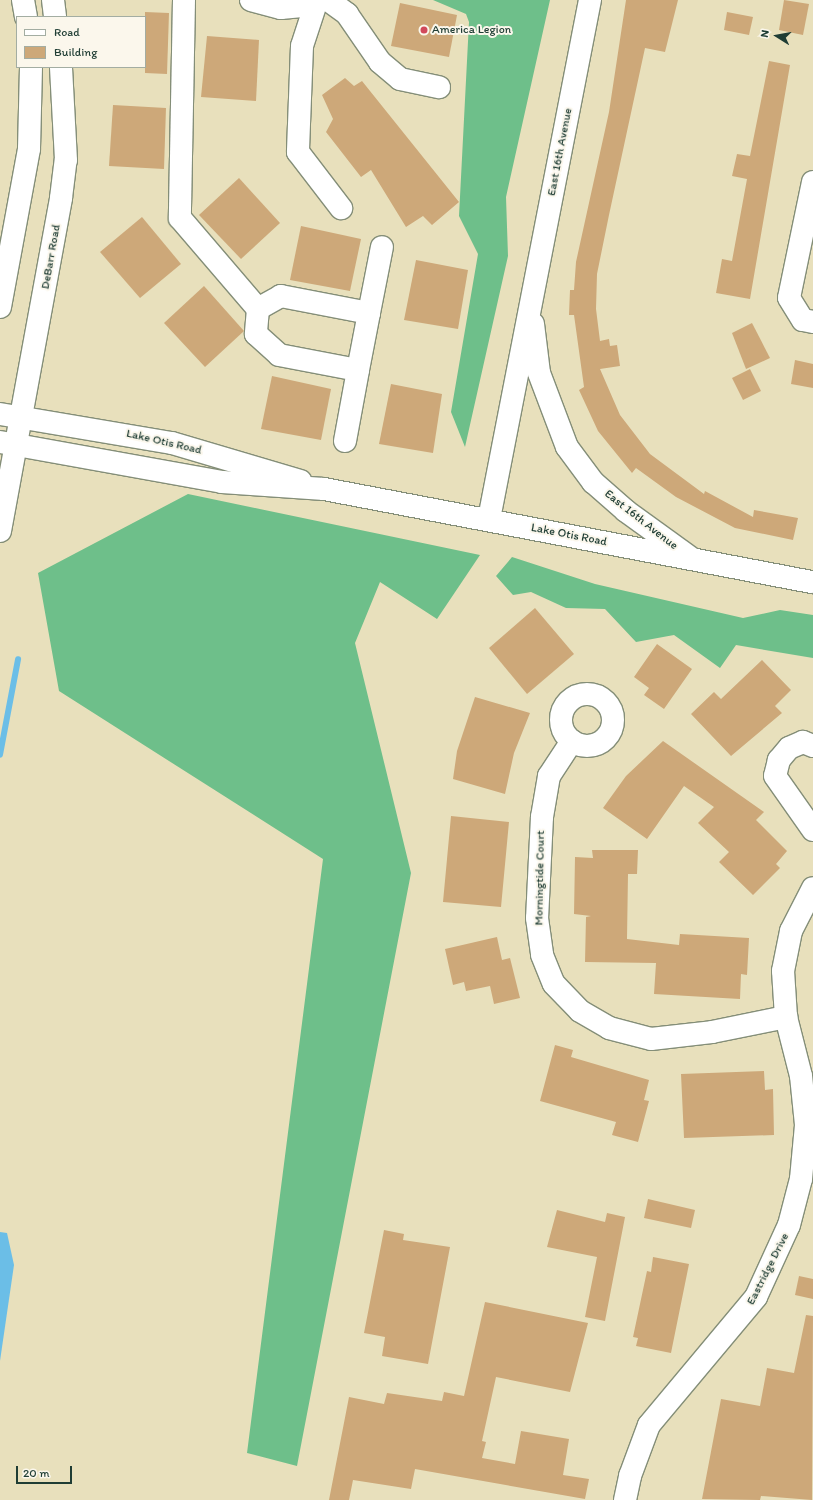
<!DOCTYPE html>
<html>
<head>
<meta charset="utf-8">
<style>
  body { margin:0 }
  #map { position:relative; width:813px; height:1500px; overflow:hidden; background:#e8e0bc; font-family:Itim,sans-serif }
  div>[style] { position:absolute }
  .forest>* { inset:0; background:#6ebf8a }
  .water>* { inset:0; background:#6bbee7 }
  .stream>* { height:5.5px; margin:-2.75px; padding:0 2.75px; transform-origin:2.75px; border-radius:2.75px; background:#6bbee7 }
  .building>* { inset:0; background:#cda879 }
  .roads { filter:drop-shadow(1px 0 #848e78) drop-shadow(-1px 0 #848e78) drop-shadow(0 1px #848e78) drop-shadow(0 -1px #848e78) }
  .minor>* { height:22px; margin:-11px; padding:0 11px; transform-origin:11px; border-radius:11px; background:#fff }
  .minor>.ring { margin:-11px; padding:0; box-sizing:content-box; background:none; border:22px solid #fff; border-radius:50% }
  .major>* { height:22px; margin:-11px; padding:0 11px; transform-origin:11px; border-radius:11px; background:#fff }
  .dots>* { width:11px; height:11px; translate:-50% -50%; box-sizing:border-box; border:2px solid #fbf7ec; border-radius:50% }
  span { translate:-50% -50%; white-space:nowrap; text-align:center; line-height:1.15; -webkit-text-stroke:4px #fbf7ec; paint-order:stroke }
  .poi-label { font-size:12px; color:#1f3d34 }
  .left { translate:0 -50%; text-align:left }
  .street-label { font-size:12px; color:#1f3d34 }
  .legend { position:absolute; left:16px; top:16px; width:130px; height:52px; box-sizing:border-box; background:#fbf7ec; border:1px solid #a3ada2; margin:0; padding:5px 7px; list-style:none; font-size:12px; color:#1f3d34 }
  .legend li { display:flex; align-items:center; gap:8px; height:20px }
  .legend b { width:20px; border:1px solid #a3ada2 }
  .north { position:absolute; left:757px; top:16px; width:40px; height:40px; -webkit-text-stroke:3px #fbf7ec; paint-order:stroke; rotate:281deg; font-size:11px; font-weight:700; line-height:16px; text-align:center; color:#1f3d34 }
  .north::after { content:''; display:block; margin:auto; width:14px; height:18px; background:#1f3d34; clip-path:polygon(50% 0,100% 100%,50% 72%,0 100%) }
  .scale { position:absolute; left:16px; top:1466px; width:56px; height:18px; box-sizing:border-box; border:2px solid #1f3d34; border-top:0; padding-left:5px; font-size:12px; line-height:14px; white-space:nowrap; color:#1f3d34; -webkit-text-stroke:3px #fbf7ec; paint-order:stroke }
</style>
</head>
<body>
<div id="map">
  <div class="forest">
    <div style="clip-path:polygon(433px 0,550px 0,506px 197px,508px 256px,465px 447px,451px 412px,478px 254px,459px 216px,469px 22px,466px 14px)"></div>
    <div style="clip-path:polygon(188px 494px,480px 555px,437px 619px,380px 582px,355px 643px,411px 873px,297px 1466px,247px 1453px,323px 859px,59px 691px,38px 573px)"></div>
    <div style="clip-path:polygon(512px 557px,595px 584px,743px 618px,780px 610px,813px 615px,813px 658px,736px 645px,720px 668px,674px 635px,636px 642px,605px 609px,566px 608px,531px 592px,513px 595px,496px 576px)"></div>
  </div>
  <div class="water">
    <div style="clip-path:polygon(0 1232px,7px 1233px,14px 1265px,0 1361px)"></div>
  </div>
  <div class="stream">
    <div style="left:0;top:755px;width:97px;rotate:-79.3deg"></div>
  </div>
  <div class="building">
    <div style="clip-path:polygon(626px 0,678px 0,665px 52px,645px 48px,609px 215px,597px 274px,596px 309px,600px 341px,609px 339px,610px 346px,617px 345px,620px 366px,600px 369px,620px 415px,650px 454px,704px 494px,705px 491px,753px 517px,754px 510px,798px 518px,793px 540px,735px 528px,676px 497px,636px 468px,632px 473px,598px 431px,579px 390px,584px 387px,574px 315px,569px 315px,570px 290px,574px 290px,576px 262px,609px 112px)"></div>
    <div style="clip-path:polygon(784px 0,809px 4px,803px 35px,779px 30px)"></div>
    <div style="clip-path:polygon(400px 3px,457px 15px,449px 57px,391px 46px)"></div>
    <div style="clip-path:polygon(145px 12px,169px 13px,167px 74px,145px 73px)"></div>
    <div style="clip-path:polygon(727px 12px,753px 17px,749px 35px,724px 30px)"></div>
    <div style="clip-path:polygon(207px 36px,259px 40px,256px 101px,201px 97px)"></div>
    <div style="clip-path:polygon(769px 61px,790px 65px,750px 299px,716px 293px,722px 259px,732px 261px,747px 179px,732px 176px,737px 154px,750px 156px)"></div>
    <div style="clip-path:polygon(345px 78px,354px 86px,362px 81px,459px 202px,432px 225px,423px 216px,406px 227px,371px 170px,361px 177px,326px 132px,333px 119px,322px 95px)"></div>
    <div style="clip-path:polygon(113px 105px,166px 108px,164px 169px,109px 166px)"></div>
    <div style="clip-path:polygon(239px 178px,280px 223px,241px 259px,199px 215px)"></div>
    <div style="clip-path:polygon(142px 217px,181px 264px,140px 298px,100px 252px)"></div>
    <div style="clip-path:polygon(301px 226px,361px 239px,350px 291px,290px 280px)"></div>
    <div style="clip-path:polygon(416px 260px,468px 270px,458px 329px,404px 320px)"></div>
    <div style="clip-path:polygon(204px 286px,244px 331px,205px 367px,164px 323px)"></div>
    <div style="clip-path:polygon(752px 323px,770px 358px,746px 369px,732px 333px)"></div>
    <div style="clip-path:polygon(795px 360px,813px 364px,813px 388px,791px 384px)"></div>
    <div style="clip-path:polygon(750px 369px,761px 391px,743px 400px,732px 378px)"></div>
    <div style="clip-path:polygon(272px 376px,331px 389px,321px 440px,261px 429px)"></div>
    <div style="clip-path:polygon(391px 384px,442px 394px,433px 453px,379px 444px)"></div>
    <div style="clip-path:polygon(535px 608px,574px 654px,527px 694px,489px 648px)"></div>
    <div style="clip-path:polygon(657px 644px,692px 669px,664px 709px,644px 695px,649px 688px,634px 677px)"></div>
    <div style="clip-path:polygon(762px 660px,791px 690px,775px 706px,782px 713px,731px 756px,691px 714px,714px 692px,721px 699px)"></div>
    <div style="clip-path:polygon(475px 697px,530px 713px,514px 753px,505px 794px,453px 779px,457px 751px)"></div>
    <div style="clip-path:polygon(663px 741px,764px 812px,756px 820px,787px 851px,776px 864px,780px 868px,753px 895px,719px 862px,729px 852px,698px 823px,714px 807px,684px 786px,647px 839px,603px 808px,626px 776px)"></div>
    <div style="clip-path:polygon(451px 816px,509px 822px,501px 907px,443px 902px)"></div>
    <div style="clip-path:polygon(592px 850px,638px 850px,637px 874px,628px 874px,627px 939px,679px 945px,680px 934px,749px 938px,747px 975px,741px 974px,740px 999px,654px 994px,656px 963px,585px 962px,586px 917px,591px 916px,574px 914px,575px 857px,593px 858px)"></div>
    <div style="clip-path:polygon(497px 937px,502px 960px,510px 958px,520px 998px,494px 1004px,490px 986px,466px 991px,464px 982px,453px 985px,445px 949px)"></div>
    <div style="clip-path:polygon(555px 1045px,573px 1050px,571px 1057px,649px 1080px,644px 1100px,649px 1101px,638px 1142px,612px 1135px,616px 1122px,540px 1101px)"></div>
    <div style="clip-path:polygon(764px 1071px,765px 1090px,773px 1089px,774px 1135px,684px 1138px,681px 1074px)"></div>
    <div style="clip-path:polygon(648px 1199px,695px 1210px,691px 1228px,644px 1218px)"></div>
    <div style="clip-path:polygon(557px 1210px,605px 1222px,607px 1213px,625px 1217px,605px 1321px,585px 1317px,597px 1257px,547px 1247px)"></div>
    <div style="clip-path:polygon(384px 1230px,404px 1234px,403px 1240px,450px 1247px,428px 1364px,382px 1356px,385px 1337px,364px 1333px)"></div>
    <div style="clip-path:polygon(653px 1257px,689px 1264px,671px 1353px,636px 1346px,638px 1338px,633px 1337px,647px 1271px,651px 1272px)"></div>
    <div style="clip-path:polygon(799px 1276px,813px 1279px,813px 1299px,795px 1295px)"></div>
    <div style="clip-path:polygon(485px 1302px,588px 1323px,570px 1392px,496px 1377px,482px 1441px,486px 1442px,482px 1458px,515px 1464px,521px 1431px,569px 1439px,563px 1475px,589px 1479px,585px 1499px,415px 1469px,411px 1489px,353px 1480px,349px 1500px,329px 1500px,349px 1397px,384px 1404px,387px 1393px,442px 1401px,444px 1392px,464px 1396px)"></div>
    <div style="clip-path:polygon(806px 1315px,813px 1316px,812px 1500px,761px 1496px,760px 1500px,702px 1499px,721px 1399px,760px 1406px,767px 1368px,794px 1373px)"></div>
  </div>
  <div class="roads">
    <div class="minor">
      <div style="left:184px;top:0;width:218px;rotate:91.1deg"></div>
      <div style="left:180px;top:218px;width:120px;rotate:49.4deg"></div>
      <div style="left:258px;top:309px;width:25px;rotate:95deg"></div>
      <div style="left:256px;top:334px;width:31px;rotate:42deg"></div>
      <div style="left:279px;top:355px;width:80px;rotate:10.8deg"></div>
      <div style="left:358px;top:370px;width:58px;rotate:-79.1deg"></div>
      <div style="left:369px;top:313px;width:90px;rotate:-169.1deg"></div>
      <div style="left:281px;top:296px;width:26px;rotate:151deg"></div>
      <div style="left:251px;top:0;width:31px;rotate:15deg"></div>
      <div style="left:281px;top:8px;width:24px;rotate:-5deg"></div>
      <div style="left:305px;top:6px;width:8px;rotate:-45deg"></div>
      <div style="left:317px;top:0;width:48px;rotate:108.1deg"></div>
      <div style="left:302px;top:46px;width:106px;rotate:92.2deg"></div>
      <div style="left:298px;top:152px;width:71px;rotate:52.5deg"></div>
      <div style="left:328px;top:0;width:24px;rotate:36deg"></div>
      <div style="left:347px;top:14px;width:58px;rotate:55.5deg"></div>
      <div style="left:380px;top:62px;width:26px;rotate:40deg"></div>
      <div style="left:400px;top:79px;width:40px;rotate:12deg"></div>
      <div style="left:813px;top:182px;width:118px;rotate:101.7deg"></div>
      <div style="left:789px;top:298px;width:26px;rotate:58deg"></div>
      <div style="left:803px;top:320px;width:10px;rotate:11deg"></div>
      <div style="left:369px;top:313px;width:67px;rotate:-78.9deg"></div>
      <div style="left:533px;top:324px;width:49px;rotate:83deg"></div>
      <div style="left:539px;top:373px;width:79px;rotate:69.3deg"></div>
      <div style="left:567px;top:447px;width:44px;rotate:53.4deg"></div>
      <div style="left:593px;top:482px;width:44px;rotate:41.3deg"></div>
      <div style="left:626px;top:511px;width:80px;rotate:35.9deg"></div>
      <div style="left:345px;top:441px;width:72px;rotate:-79.6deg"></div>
      <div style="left:489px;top:519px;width:529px;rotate:-78.99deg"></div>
      <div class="ring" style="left:561px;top:694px;width:30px;height:30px"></div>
      <div style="left:572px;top:741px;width:42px;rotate:123.3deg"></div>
      <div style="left:549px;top:776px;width:42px;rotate:99.7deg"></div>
      <div style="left:542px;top:817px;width:101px;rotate:92.8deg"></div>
      <div style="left:537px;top:918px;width:37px;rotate:82deg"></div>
      <div style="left:542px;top:955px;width:31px;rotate:68deg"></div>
      <div style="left:554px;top:984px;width:37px;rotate:46deg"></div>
      <div style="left:580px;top:1011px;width:34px;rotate:30deg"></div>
      <div style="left:609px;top:1028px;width:43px;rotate:14.7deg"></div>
      <div style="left:651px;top:1039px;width:61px;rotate:-6.5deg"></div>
      <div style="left:712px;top:1032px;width:76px;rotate:-11.5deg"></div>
      <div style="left:813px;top:746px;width:11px;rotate:-158deg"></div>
      <div style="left:803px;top:742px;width:15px;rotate:157deg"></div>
      <div style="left:789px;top:748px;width:16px;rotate:130deg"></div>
      <div style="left:779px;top:760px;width:16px;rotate:104deg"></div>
      <div style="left:775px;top:776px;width:66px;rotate:54.9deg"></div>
      <div style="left:625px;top:1500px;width:25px;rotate:-78deg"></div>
      <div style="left:630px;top:1476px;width:54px;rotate:-69.6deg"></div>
      <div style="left:649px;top:1425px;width:167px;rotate:-50.1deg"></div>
      <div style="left:756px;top:1297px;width:79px;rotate:-65.4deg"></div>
      <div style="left:789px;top:1225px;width:48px;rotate:-75.4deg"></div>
      <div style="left:801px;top:1179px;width:54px;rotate:-84.7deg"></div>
      <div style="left:806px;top:1125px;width:49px;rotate:-95.8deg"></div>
      <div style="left:801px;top:1076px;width:61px;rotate:-104.3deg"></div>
      <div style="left:786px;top:1017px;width:46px;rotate:-93.7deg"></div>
      <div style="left:783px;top:971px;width:41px;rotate:-78.7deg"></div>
      <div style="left:791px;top:931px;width:48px;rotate:-62.9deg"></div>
    </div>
    <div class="major">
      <div style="left:23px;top:0;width:17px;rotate:80deg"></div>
      <div style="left:53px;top:0;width:17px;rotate:83deg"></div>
      <div style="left:0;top:307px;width:161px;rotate:-79.6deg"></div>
      <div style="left:29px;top:149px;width:82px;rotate:-88.6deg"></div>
      <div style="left:0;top:414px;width:174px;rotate:9.6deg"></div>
      <div style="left:172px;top:443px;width:134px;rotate:16.5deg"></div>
      <div style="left:0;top:442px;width:226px;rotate:10.2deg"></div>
      <div style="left:222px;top:482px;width:102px;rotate:3.9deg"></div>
      <div style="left:324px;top:489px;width:498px;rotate:10.8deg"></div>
      <div style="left:0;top:531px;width:339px;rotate:-79.6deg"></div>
      <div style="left:61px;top:198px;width:38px;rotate:-83deg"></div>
      <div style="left:66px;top:160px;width:93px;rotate:-93.1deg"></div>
    </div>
  </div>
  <div class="dots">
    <div style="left:424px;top:30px;background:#d1495b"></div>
  </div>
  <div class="poi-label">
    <span class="left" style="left:432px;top:30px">America Legion</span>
  </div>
  <div class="street-label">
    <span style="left:560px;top:152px;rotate:-79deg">East 16th Avenue</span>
    <span style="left:51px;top:257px;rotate:-80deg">DeBarr Road</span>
    <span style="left:164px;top:442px;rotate:13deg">Lake Otis Road</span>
    <span style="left:641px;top:520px;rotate:38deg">East 16th Avenue</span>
    <span style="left:569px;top:535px;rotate:11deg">Lake Otis Road</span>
    <span style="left:540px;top:878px;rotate:-89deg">Morningtide Court</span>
    <span style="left:768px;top:1269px;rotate:-63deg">Eastridge Drive</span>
  </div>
  <ul class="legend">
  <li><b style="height:5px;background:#fff"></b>Road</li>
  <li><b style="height:11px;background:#cda879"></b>Building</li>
  </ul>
  <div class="north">N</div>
  <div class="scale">20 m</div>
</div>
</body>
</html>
